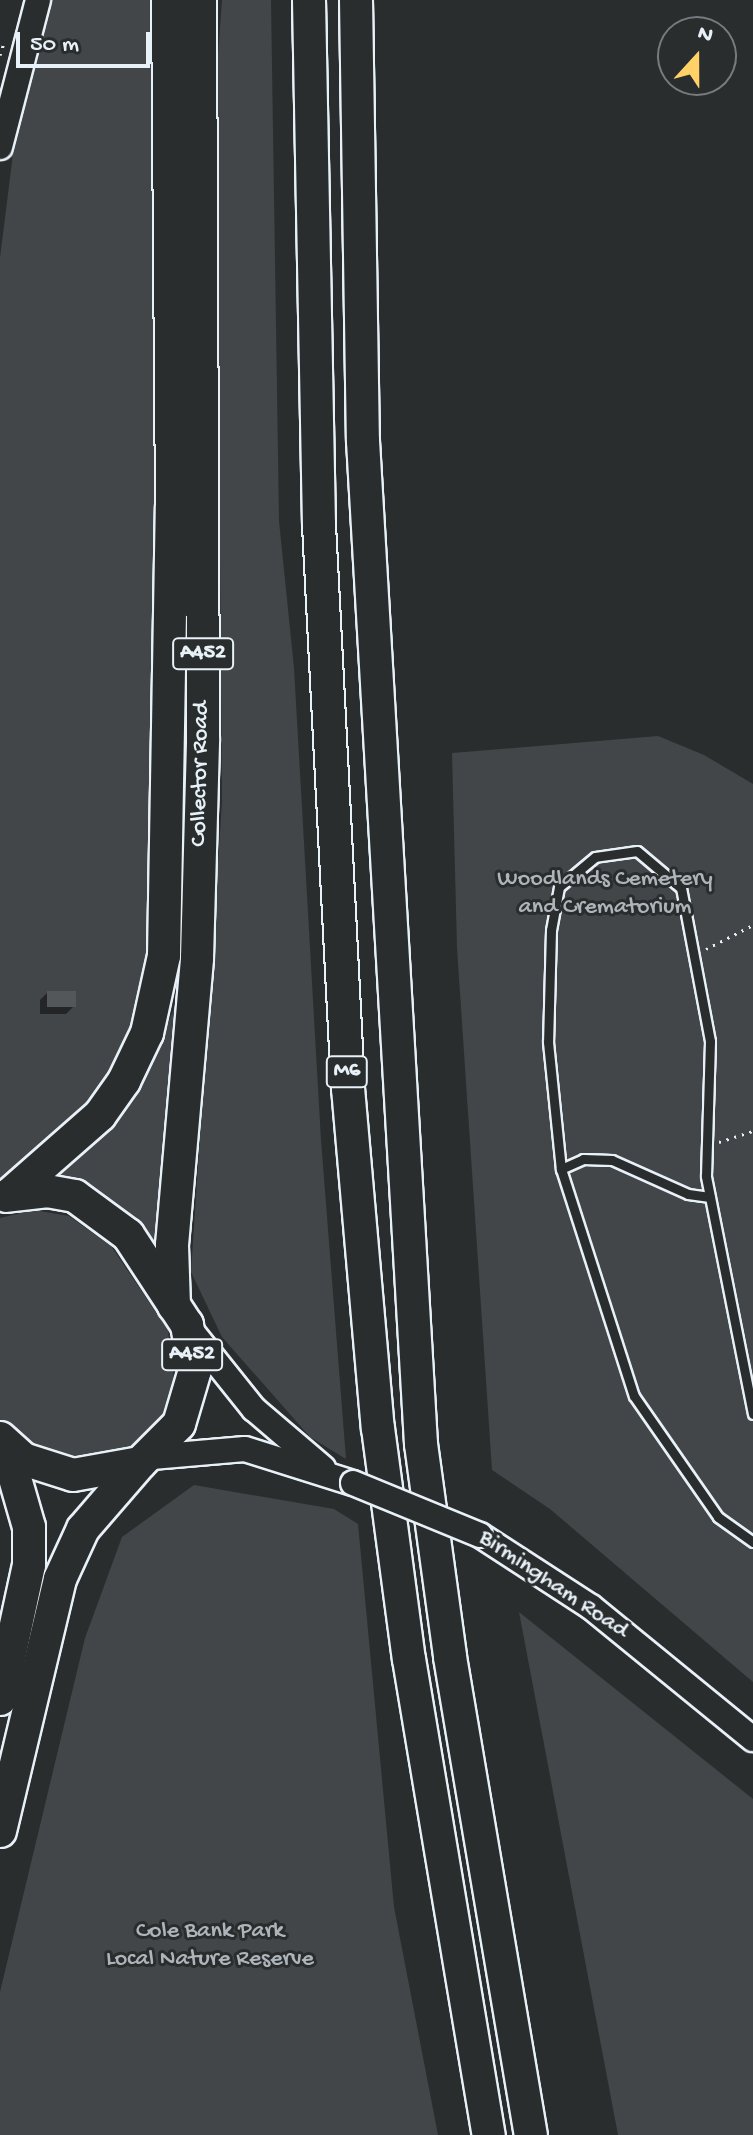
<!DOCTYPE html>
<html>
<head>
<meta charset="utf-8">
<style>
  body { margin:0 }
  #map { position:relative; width:753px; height:2135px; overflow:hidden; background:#2a2d2e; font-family:"Gochi Hand",sans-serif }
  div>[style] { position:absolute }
  .green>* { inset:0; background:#424648 }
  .shadow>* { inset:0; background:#0007 }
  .building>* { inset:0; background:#535759 }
  .path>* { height:3px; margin-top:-1.5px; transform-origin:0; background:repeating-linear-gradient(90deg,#e8f1f8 0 2px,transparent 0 8px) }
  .roads { filter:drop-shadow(2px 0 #e8f1f8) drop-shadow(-2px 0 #e8f1f8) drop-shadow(0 2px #e8f1f8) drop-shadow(0 -2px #e8f1f8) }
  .lane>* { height:9px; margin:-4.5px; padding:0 4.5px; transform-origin:4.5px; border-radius:4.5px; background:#2a2d2e }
  .secondary>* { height:24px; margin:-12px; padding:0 12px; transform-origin:12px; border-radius:12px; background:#2a2d2e }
  .highway>* { height:32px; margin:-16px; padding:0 16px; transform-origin:16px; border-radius:16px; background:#2a2d2e }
  .bridges { filter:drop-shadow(2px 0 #e8f1f8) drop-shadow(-2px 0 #e8f1f8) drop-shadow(0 2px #e8f1f8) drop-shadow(0 -2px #e8f1f8) }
  .secondary-bridge>* { height:24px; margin:-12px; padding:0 12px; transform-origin:12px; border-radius:12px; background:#2a2d2e }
  span { translate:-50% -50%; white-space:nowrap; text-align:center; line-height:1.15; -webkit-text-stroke:6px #2a2d2e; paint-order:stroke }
  .shield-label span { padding:2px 6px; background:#2a2d2e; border:2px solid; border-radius:6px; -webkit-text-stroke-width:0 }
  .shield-label { font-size:22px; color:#e8f1f8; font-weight:700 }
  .street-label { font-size:24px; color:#e8f1f8 }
  .park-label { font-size:24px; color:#aeb5ba }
  .north { position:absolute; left:657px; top:16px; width:80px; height:80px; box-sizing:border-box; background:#2a2d2e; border:2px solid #767b7f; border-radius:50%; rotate:21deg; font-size:22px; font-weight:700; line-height:32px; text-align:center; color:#e8f1f8 }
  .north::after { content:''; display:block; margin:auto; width:28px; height:36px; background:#ffd166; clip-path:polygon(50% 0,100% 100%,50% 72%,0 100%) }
  .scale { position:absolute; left:16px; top:32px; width:134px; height:36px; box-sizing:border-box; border:4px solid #e8f1f8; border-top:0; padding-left:10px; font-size:24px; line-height:28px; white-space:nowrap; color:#e8f1f8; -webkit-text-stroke:6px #2a2d2e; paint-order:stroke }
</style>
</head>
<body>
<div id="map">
  <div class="green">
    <div style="clip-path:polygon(52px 0,155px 0,159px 402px,154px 957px,145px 998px,115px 1072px,69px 1134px,0 1184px,0 258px,14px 146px)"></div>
    <div style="clip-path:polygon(222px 0,271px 0,279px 521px,294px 668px,321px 1140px,346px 1459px,310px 1437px,222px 1337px,191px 1272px,222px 802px,216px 83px)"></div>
    <div style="clip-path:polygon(658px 736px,704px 755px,753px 784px,753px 1682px,550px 1509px,492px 1470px,457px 948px,452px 753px)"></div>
    <div style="clip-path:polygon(183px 987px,160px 1258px,132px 1221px,101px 1192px,52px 1180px,139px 1093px)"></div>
    <div style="clip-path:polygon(34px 1210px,69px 1216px,111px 1246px,168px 1330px,176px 1397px,161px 1424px,131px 1456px,44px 1461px,0 1423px,0 1218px)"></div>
    <div style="clip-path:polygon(194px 1485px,334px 1509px,358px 1524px,394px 1907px,438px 2135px,0 2135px,0 1992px,85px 1638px,122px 1537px)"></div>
    <div style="clip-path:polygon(519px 1612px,753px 1799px,753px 2135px,618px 2135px)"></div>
  </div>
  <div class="shadow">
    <div style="clip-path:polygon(47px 993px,74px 1006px,66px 1014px,40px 1014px,40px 1000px)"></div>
  </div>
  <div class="building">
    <div style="clip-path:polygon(47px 991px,76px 991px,76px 1007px,47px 1007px)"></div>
  </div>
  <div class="path">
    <div style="left:0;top:55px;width:13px;rotate:-72deg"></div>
    <div style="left:706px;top:949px;width:53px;rotate:-27.1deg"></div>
    <div style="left:719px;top:1142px;width:36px;rotate:-18deg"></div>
  </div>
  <div class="roads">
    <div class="lane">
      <div style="left:561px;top:1169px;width:24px;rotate:-24deg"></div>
      <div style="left:583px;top:1159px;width:29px;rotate:2deg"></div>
      <div style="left:612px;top:1160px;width:83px;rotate:24.1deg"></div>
      <div style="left:688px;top:1194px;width:22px;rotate:8deg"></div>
      <div style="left:753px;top:1414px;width:243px;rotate:-101.2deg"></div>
      <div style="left:706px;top:1176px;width:135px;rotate:-88.3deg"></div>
      <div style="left:710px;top:1041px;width:156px;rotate:-100.7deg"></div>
      <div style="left:681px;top:888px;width:57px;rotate:-139.9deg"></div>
      <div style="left:637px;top:851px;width:42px;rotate:171.9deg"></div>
      <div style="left:595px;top:857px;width:47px;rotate:140.2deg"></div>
      <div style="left:559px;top:887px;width:44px;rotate:100.5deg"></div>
      <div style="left:551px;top:930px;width:112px;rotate:91.5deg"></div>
      <div style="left:548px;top:1042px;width:128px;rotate:84.2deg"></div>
      <div style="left:561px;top:1169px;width:238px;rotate:72.2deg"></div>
      <div style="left:634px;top:1396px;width:147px;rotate:55.2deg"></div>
      <div style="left:718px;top:1517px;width:43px;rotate:35.5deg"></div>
    </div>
    <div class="secondary">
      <div style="left:0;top:147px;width:152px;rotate:-75.5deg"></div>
      <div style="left:189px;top:1328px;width:104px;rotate:51.3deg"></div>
      <div style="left:254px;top:1409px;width:91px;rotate:40.5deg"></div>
      <div style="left:152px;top:1457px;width:93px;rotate:-4.9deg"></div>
      <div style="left:245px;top:1449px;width:113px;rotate:17.5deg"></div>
      <div style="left:480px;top:1535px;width:132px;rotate:33deg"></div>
      <div style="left:591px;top:1607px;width:209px;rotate:39.2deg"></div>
    </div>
    <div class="highway">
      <div style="left:309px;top:0;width:525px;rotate:88.91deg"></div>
      <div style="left:319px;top:525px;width:564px;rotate:87.05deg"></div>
      <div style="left:348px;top:1088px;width:341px;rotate:85deg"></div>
      <div style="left:378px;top:1428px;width:233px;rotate:82.4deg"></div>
      <div style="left:409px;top:1659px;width:483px;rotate:80.5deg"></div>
      <div style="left:356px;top:0;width:441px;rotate:89.1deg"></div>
      <div style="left:363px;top:441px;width:1005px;rotate:86.69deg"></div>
      <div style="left:421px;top:1444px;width:215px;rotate:82.2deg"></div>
      <div style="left:450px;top:1657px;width:485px;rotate:80.4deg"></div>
      <div style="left:9px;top:1195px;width:121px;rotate:-41.3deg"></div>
      <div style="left:100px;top:1115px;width:42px;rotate:-54.8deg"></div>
      <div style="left:124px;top:1081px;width:53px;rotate:-64.4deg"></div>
      <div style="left:147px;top:1033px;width:79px;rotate:-77.6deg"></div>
      <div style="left:164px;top:956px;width:449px;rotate:-89deg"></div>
      <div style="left:172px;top:507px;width:507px;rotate:-90.45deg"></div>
      <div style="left:174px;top:1306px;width:61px;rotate:-91.9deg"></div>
      <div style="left:172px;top:1245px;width:288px;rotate:-85deg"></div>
      <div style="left:197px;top:958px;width:220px;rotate:-88.4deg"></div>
      <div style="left:203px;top:738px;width:738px;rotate:-90.23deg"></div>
      <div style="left:0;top:1438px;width:31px;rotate:42deg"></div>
      <div style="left:23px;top:1459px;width:52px;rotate:17.7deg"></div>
      <div style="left:73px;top:1475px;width:68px;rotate:-10.2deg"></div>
      <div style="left:140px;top:1463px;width:55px;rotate:-45deg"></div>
      <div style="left:179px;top:1424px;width:56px;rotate:-73.5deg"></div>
      <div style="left:195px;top:1370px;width:46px;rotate:-100.1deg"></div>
      <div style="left:187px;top:1325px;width:108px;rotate:-123.2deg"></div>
      <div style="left:128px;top:1235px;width:66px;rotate:-143.7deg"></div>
      <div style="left:75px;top:1196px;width:27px;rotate:-170deg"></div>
      <div style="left:48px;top:1191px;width:42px;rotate:173.2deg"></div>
      <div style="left:0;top:1699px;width:137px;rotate:-77.8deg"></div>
      <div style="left:29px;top:1565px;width:38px;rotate:-90deg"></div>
      <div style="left:29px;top:1527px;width:86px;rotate:-106.1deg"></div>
      <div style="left:0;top:1831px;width:259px;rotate:-76.6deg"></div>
      <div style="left:60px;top:1579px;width:55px;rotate:-65.3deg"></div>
      <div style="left:83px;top:1529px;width:87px;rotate:-49.2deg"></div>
    </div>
  </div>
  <div class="bridges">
    <div class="secondary-bridge">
      <div style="left:353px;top:1483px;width:137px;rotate:22.3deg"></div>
    </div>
  </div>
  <div class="shield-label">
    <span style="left:203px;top:654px">A452</span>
    <span style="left:347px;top:1072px">M6</span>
    <span style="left:192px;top:1355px">A452</span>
  </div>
  <div class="street-label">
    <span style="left:201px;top:774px;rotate:-89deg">Collector Road</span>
    <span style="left:553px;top:1585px;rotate:34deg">Birmingham Road</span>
  </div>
  <div class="park-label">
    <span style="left:605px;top:894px">Woodlands Cemetery<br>and Crematorium</span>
    <span style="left:210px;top:1946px">Cole Bank Park<br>Local Nature Reserve</span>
  </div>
  <div class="north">N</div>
  <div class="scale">50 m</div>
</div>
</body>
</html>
